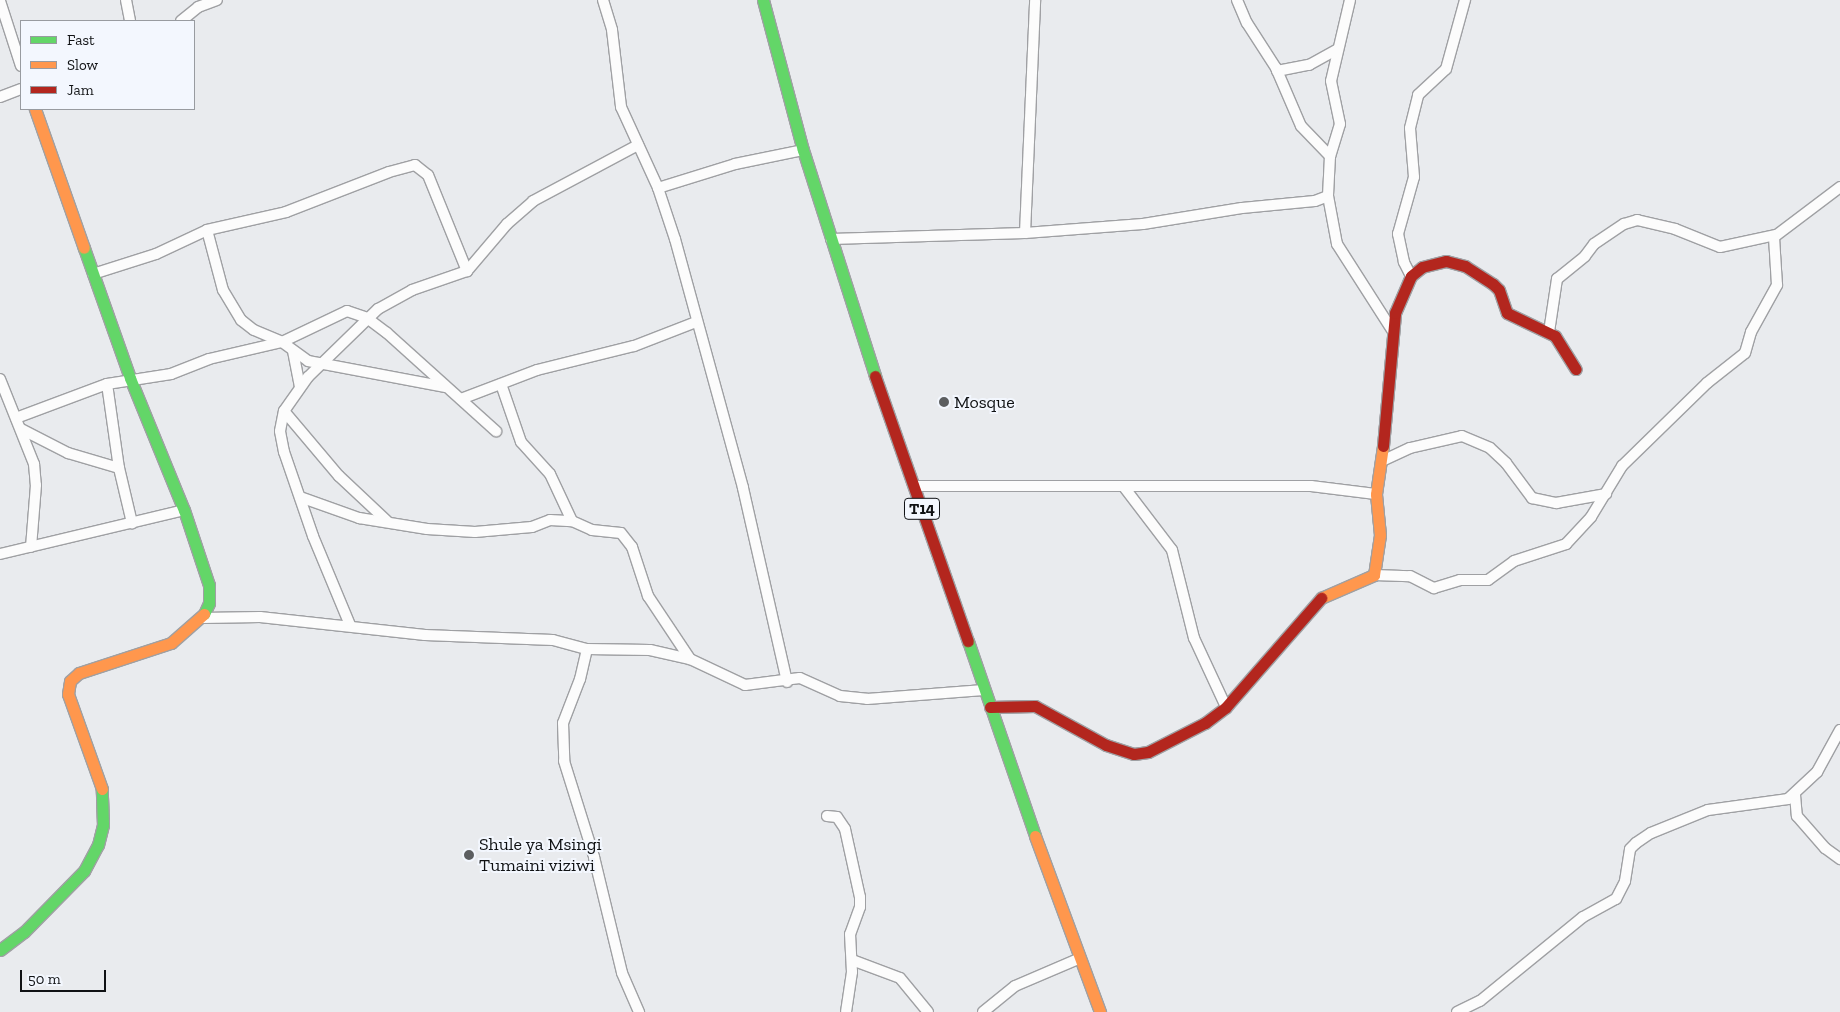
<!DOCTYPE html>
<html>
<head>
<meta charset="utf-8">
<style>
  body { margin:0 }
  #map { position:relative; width:1840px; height:1012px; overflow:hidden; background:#e9ebee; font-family:"Zilla Slab",serif }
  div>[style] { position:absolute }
  .roads { filter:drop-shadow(1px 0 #9fa0a3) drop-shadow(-1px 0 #9fa0a3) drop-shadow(0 1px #9fa0a3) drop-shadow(0 -1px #9fa0a3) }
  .street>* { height:10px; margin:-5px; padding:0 5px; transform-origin:5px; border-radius:5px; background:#fcfcfc }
  .fast>* { height:11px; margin:-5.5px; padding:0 5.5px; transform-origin:5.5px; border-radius:5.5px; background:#63d668 }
  .slow>* { height:11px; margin:-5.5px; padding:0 5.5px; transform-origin:5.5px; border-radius:5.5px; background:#ff974d }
  .jam>* { height:11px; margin:-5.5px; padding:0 5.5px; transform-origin:5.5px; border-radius:5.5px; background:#b3261e }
  .dots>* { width:14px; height:14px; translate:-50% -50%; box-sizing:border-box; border:2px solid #f3f7fe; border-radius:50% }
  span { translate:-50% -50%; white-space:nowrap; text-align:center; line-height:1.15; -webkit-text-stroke:4px #f3f7fe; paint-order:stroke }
  .shield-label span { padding:1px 4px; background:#f3f7fe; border:1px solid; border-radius:4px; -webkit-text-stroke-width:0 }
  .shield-label { font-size:16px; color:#101214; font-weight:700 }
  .poi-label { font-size:18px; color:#101214 }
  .left { translate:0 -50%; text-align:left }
  .legend { position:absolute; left:20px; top:20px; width:175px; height:90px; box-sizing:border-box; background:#f3f7fe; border:1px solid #989ba0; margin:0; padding:6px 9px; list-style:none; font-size:15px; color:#101214 }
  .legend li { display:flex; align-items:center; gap:10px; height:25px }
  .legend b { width:25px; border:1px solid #989ba0 }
  .scale { position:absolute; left:20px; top:970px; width:86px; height:22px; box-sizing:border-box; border:2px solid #101214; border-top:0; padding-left:6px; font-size:15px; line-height:18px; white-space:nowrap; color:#101214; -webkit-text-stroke:4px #f3f7fe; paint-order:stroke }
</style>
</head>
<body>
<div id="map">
  <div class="roads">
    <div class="street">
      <div style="left:126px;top:0;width:21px;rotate:79deg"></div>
      <div style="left:603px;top:0;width:31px;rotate:73deg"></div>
      <div style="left:612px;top:30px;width:78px;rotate:83.3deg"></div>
      <div style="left:621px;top:107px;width:89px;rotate:65.4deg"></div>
      <div style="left:658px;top:188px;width:54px;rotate:71.6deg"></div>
      <div style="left:675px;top:239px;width:258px;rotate:74.7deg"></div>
      <div style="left:743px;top:488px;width:199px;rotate:77.2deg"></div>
      <div style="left:1237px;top:0;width:25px;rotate:67deg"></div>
      <div style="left:1247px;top:23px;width:54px;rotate:57.2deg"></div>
      <div style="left:1276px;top:68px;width:63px;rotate:66.7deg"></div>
      <div style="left:1301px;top:126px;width:42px;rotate:46deg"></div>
      <div style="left:1350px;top:0;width:83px;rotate:103.2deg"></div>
      <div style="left:1331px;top:81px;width:44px;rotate:78.2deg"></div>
      <div style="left:1340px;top:124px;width:34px;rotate:107deg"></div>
      <div style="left:1330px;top:156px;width:40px;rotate:92.9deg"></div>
      <div style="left:1328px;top:196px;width:49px;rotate:79.4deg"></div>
      <div style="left:1337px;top:244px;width:102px;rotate:57.4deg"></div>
      <div style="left:0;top:1px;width:68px;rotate:72.1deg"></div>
      <div style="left:181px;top:21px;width:22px;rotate:-39deg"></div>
      <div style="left:198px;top:7px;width:20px;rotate:-20deg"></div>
      <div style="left:1277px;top:71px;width:33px;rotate:-11deg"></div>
      <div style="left:1309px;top:65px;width:33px;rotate:-29deg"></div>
      <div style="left:0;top:97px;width:22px;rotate:-21deg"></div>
      <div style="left:658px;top:188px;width:81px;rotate:-17.3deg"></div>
      <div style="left:735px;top:164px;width:69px;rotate:-11.6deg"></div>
      <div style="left:207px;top:230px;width:62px;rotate:75.1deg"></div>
      <div style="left:223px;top:290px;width:35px;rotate:59deg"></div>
      <div style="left:241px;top:320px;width:16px;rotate:38deg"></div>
      <div style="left:254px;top:330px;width:30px;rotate:23deg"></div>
      <div style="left:282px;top:342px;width:32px;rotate:36deg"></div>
      <div style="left:308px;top:361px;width:140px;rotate:10.7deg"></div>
      <div style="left:1025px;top:233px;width:233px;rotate:-87.5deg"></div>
      <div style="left:831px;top:239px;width:194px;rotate:-1.8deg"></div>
      <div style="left:1025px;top:233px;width:118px;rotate:-4.4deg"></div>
      <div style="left:1143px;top:224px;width:100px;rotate:-9.2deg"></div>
      <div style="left:1242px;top:208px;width:73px;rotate:-5.5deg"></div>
      <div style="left:1315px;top:201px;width:14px;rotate:-21deg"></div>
      <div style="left:93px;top:274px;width:66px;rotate:-17.6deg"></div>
      <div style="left:156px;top:254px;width:56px;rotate:-25.2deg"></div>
      <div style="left:207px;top:230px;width:81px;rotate:-12.8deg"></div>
      <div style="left:286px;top:212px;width:110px;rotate:-21.2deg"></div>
      <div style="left:389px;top:172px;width:27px;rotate:-15deg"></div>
      <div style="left:415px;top:165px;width:16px;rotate:38deg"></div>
      <div style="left:428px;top:175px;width:104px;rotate:67.9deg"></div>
      <div style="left:1411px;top:276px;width:16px;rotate:-117deg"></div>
      <div style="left:1404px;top:262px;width:29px;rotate:-102deg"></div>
      <div style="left:1398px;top:234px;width:59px;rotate:-74.3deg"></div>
      <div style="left:1414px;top:177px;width:49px;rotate:-94.7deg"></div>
      <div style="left:1410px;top:128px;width:34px;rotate:-76deg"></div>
      <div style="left:1418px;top:95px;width:38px;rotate:-43deg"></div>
      <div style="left:1446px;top:69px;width:72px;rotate:-74.6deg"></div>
      <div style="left:1549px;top:332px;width:54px;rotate:-81.4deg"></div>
      <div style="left:1557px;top:279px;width:36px;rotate:-39deg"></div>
      <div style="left:1585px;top:256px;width:15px;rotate:-53deg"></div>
      <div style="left:1594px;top:244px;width:36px;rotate:-34deg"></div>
      <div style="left:1624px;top:224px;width:14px;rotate:-17deg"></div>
      <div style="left:1637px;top:220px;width:39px;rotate:13deg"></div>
      <div style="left:1675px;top:229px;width:48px;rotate:21.8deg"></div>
      <div style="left:1720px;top:247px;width:56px;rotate:-12.3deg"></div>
      <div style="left:293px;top:351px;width:36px;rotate:79deg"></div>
      <div style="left:0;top:379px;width:92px;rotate:68.2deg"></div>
      <div style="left:34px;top:464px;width:21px;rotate:85deg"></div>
      <div style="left:36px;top:485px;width:62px;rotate:94.6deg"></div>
      <div style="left:107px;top:384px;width:85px;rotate:81.9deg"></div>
      <div style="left:119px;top:468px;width:57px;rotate:76.7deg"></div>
      <div style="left:501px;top:384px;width:61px;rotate:71deg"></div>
      <div style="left:521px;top:442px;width:43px;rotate:47.8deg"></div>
      <div style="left:550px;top:474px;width:52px;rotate:64.9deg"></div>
      <div style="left:572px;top:521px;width:22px;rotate:24deg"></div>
      <div style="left:592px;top:530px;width:29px;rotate:6deg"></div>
      <div style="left:621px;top:533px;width:18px;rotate:52deg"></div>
      <div style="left:632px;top:547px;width:52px;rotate:71.9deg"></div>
      <div style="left:648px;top:596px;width:76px;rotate:56.3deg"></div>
      <div style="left:461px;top:399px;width:81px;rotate:-20.9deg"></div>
      <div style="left:537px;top:370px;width:100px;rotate:-13.9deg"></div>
      <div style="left:634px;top:346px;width:66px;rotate:-21.2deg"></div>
      <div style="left:284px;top:411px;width:85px;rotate:49.8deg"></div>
      <div style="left:339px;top:476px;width:66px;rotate:43.2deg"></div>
      <div style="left:16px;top:418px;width:97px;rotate:-20.5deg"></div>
      <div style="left:107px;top:384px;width:65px;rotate:-8.9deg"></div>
      <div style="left:171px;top:374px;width:41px;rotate:-21.5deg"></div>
      <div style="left:209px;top:359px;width:75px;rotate:-13.1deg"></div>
      <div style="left:282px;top:342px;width:72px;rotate:-25.5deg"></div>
      <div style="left:347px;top:311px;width:21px;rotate:19deg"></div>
      <div style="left:367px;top:318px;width:25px;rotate:37deg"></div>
      <div style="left:387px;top:333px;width:147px;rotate:42deg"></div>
      <div style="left:21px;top:429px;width:53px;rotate:27.1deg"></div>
      <div style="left:68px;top:453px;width:53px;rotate:16.4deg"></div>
      <div style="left:1382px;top:461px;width:31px;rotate:-25deg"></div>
      <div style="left:1410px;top:448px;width:53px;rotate:-13deg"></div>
      <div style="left:1462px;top:436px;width:30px;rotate:23deg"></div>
      <div style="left:1490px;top:448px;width:22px;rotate:43deg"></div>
      <div style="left:1506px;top:463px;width:44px;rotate:53.4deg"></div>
      <div style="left:1532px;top:498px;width:25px;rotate:12deg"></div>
      <div style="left:1556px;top:503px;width:51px;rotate:-10.2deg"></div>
      <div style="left:914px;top:486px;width:397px"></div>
      <div style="left:1311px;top:486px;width:65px;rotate:7deg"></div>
      <div style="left:1124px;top:487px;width:79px;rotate:52.7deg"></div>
      <div style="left:1172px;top:550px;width:91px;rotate:76deg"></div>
      <div style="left:1194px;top:638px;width:76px;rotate:65.1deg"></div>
      <div style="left:300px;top:497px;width:63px;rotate:19.6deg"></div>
      <div style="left:359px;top:518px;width:69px;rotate:9.2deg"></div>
      <div style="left:427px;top:529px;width:48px;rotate:3.6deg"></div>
      <div style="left:475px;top:532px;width:57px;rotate:-5deg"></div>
      <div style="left:532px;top:527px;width:19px;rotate:-21deg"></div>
      <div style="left:550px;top:520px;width:22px;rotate:3deg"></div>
      <div style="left:0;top:554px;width:189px;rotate:-13.4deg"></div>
      <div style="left:1374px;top:575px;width:36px;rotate:2deg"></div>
      <div style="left:1410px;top:576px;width:27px;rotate:27deg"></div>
      <div style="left:1434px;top:588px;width:27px;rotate:-17deg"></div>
      <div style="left:1460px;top:580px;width:28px"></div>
      <div style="left:1488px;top:580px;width:32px;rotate:-36deg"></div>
      <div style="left:1514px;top:561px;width:55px;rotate:-18.1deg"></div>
      <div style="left:1566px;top:544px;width:37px;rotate:-47deg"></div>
      <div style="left:1591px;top:517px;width:60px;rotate:-58.7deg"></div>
      <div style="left:1622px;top:466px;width:119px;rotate:-44.3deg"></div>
      <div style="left:1707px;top:383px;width:48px;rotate:-38.3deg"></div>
      <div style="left:1745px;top:353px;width:22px;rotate:-74deg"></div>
      <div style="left:1751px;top:332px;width:54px;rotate:-61deg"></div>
      <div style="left:1777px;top:285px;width:48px;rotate:-93.6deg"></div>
      <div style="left:1774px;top:237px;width:83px;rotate:-37.1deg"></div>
      <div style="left:202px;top:618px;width:58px;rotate:-1deg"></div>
      <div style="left:260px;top:617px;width:166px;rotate:6.2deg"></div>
      <div style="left:425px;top:635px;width:128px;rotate:2.2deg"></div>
      <div style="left:553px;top:640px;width:35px;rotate:15deg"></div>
      <div style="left:587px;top:649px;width:63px;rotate:0.9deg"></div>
      <div style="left:650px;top:650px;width:41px;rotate:12.7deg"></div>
      <div style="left:690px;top:659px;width:61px;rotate:25.3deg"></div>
      <div style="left:745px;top:685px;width:55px;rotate:-7.3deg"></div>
      <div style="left:800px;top:678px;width:44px;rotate:24.2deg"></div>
      <div style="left:840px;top:696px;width:27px;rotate:6deg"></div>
      <div style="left:867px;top:699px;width:117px;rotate:-4.4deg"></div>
      <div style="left:350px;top:625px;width:96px;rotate:-112.6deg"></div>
      <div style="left:313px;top:536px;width:89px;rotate:-109deg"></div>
      <div style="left:284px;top:452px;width:21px;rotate:-101deg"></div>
      <div style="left:280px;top:431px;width:20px;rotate:-79deg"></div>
      <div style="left:284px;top:411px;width:42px;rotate:-54.8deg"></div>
      <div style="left:308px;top:377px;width:98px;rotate:-44.2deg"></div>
      <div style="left:378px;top:309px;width:39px;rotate:-29deg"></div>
      <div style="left:412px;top:290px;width:58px;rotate:-19.1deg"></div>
      <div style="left:467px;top:271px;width:62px;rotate:-49.6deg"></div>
      <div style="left:507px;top:224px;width:35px;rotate:-41deg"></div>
      <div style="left:533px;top:201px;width:119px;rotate:-28.1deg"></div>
      <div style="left:587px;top:649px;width:31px;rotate:103deg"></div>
      <div style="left:580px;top:679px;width:47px;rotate:111.1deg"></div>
      <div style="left:563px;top:723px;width:38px;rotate:88deg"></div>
      <div style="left:564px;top:761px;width:101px;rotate:72.6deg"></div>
      <div style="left:594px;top:857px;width:119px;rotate:76.4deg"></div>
      <div style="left:622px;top:973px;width:43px;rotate:66.4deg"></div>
      <div style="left:1795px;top:795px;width:21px;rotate:85deg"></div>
      <div style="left:1797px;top:816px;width:43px;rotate:48.8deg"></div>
      <div style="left:1825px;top:848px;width:19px;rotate:36deg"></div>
      <div style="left:827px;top:816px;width:10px;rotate:6deg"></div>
      <div style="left:837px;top:817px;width:14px;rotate:56deg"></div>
      <div style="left:845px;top:829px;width:70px;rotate:77.6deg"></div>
      <div style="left:860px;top:897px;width:10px;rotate:90deg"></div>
      <div style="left:860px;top:907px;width:29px;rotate:110deg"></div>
      <div style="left:850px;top:934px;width:38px;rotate:87deg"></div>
      <div style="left:852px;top:972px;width:40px;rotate:98.5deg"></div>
      <div style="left:852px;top:960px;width:51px;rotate:20.6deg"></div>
      <div style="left:900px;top:978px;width:44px;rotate:50.5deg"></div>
      <div style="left:983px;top:1012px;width:41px;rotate:-39.1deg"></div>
      <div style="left:1015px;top:986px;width:69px;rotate:-23.2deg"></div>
      <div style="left:1457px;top:1012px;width:25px;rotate:-26deg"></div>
      <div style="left:1480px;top:1001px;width:133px;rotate:-39.2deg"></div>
      <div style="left:1583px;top:917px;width:38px;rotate:-29deg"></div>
      <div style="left:1616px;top:899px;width:20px;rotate:-63deg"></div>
      <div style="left:1625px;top:881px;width:32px;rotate:-81deg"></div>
      <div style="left:1630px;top:849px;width:8px;rotate:-45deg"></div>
      <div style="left:1636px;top:843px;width:18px;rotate:-34deg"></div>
      <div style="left:1651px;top:833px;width:61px;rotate:-22deg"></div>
      <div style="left:1708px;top:810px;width:81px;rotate:-7.8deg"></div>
      <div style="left:1788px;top:799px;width:40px;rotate:-43deg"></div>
      <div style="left:1817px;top:772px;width:48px;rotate:-61.3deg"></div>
    </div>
    <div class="fast">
      <div style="left:763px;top:0;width:155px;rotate:75.1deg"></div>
      <div style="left:803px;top:150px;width:237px;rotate:72.3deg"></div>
      <div style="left:84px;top:248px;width:138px;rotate:70.5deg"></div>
      <div style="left:130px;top:378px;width:143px;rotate:67.8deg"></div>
      <div style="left:184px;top:510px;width:79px;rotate:71.6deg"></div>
      <div style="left:209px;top:585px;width:18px;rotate:90deg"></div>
      <div style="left:209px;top:603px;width:12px;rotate:114deg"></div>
      <div style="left:968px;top:641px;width:206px;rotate:71deg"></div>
      <div style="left:0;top:950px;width:30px;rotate:-37deg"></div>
      <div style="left:24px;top:932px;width:86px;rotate:-45.5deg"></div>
      <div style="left:84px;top:871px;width:30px;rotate:-62deg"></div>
      <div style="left:98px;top:845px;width:21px;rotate:-76deg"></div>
      <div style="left:103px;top:825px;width:36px;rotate:-92deg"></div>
    </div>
    <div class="slow">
      <div style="left:35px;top:109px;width:147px;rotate:70.6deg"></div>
      <div style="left:1321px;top:598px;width:58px;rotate:-23.5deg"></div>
      <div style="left:1374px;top:575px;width:40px;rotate:-81.5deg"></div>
      <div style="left:1380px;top:535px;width:41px;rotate:-95.6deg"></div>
      <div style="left:1376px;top:494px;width:49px;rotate:-81.7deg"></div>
      <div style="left:102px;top:789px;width:101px;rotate:-109.7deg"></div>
      <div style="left:68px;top:694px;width:13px;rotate:-81deg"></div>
      <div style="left:70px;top:681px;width:12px;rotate:-42deg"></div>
      <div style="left:79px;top:673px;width:97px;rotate:-18.1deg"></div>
      <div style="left:171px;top:643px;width:44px;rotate:-41.3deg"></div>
      <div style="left:1035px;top:836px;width:188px;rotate:69.7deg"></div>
    </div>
    <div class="jam">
      <div style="left:875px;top:376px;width:281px;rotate:70.7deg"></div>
      <div style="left:1383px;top:446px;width:134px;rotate:-84.8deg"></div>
      <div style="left:1395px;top:313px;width:40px;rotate:-66.6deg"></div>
      <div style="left:1411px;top:276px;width:14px;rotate:-39deg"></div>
      <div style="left:1422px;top:267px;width:25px;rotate:-14deg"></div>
      <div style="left:1446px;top:261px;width:20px;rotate:15deg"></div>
      <div style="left:1465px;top:266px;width:33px;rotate:33deg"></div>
      <div style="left:1493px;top:284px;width:8px;rotate:45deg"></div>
      <div style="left:1499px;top:290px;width:24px;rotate:71deg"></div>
      <div style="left:1507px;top:313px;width:53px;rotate:25.6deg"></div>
      <div style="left:1555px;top:336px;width:39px;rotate:58deg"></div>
      <div style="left:990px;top:707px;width:45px;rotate:-1.3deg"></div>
      <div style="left:1035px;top:706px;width:81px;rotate:28.8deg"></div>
      <div style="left:1106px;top:745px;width:29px;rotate:18deg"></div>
      <div style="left:1134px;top:754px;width:14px;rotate:-8deg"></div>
      <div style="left:1148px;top:752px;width:64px;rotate:-27deg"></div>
      <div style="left:1205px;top:723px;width:26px;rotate:-37deg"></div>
      <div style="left:1226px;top:707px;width:145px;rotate:-48.9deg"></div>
    </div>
  </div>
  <div class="dots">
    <div style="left:944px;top:402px;background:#5c5e60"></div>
    <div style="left:469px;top:855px;background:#5c5e60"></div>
  </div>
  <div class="shield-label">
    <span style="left:922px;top:509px">T14</span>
  </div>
  <div class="poi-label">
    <span class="left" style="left:954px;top:402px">Mosque</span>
    <span class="left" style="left:479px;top:855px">Shule ya Msingi<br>Tumaini viziwi</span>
  </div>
  <ul class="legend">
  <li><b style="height:6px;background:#63d668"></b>Fast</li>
  <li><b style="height:6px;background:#ff974d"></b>Slow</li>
  <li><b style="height:6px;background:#b3261e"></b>Jam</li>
  </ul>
  <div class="scale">50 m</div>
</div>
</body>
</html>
